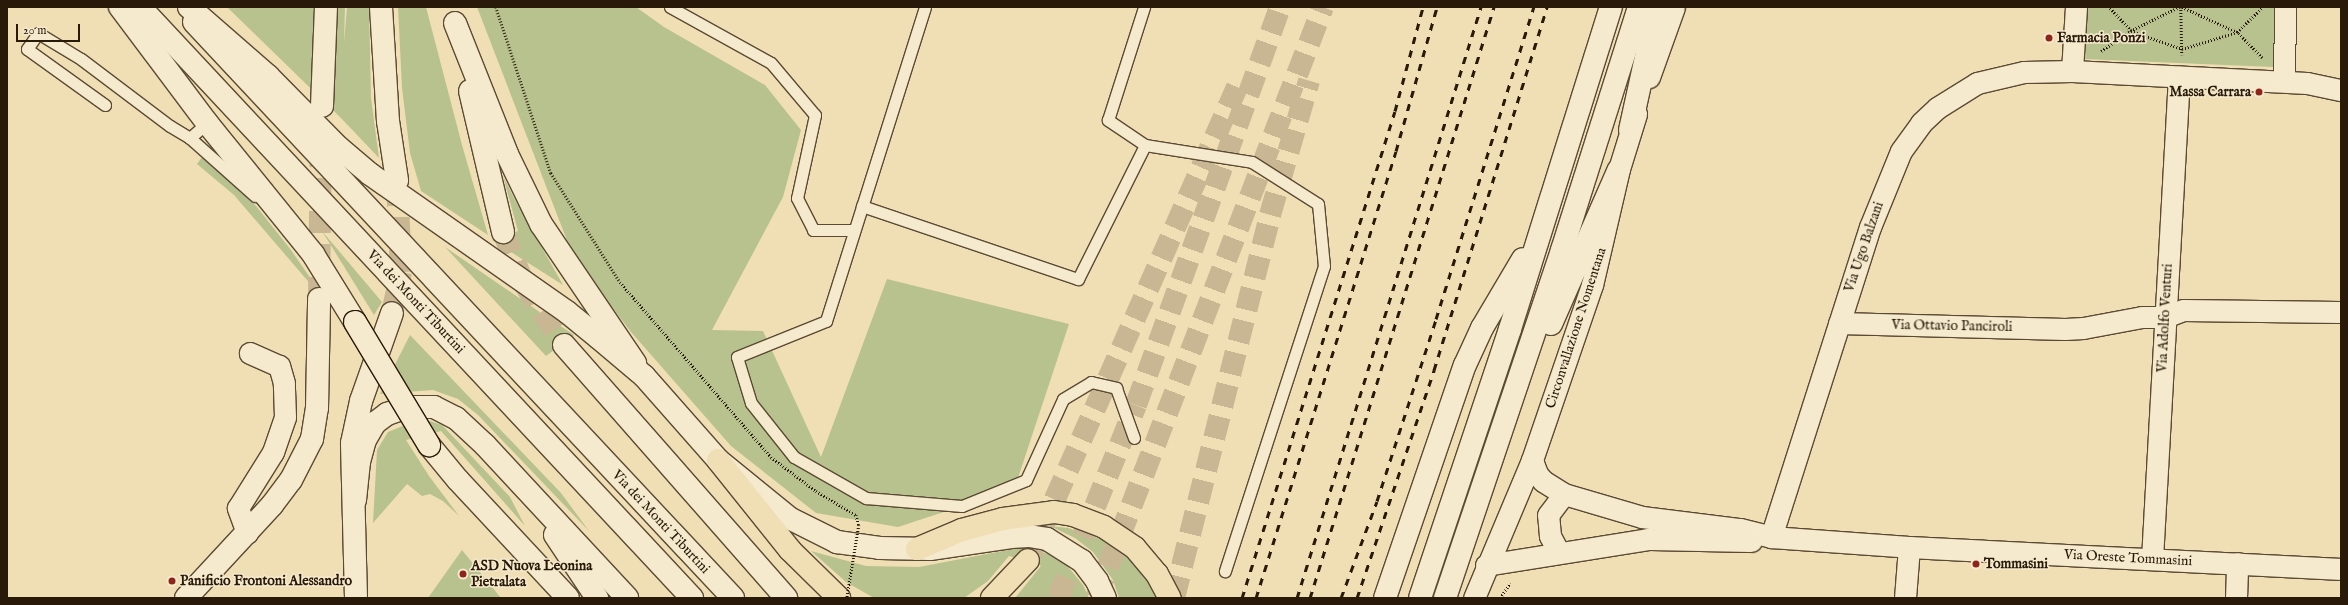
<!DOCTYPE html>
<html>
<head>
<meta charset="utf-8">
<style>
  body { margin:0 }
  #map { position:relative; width:2348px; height:605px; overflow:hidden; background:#f0dfb4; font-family:"IM FELL English",serif }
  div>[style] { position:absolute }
  .green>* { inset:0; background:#b8c28e }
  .tertiary-tunnel>* { height:22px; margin-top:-11px; transform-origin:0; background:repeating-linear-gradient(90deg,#c8b792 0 22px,transparent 0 33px) }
  .trunk-tunnel>* { height:22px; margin-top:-11px; transform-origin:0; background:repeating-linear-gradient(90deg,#c8b792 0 22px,transparent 0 33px) }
  .path>* { height:2.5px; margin-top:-1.25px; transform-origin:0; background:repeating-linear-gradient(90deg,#291908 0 1px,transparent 0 3px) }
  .roads { filter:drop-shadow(1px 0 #5b4a33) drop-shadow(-1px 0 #5b4a33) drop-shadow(0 1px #5b4a33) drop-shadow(0 -1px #5b4a33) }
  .service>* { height:11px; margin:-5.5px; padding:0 5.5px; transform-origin:5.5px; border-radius:5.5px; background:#f5eace }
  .minor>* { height:21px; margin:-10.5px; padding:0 10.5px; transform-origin:10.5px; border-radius:10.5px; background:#f5eace }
  .tertiary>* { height:22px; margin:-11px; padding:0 11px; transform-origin:11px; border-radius:11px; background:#f5eace }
  .secondary>* { height:22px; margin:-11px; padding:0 11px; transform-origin:11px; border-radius:11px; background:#f5eace }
  .trunk>* { height:22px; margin:-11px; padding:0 11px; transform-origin:11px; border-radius:11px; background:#f0dfb4 }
  .rail>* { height:3px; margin-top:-1.5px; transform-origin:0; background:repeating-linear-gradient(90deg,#291908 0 7px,transparent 0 14px) }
  .path-bridge>* { height:2.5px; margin-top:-1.25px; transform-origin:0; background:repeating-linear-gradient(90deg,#291908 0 1px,transparent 0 3px) }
  .bridges { filter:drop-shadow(1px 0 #291908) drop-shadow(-1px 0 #291908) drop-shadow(0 1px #291908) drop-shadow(0 -1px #291908) }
  .secondary-bridge>* { height:22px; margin:-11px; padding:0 11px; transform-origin:11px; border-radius:11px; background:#f5eace }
  .dots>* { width:11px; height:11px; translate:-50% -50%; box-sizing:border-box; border:2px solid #f5eace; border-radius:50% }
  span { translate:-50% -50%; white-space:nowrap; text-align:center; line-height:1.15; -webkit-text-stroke:3px #f5eace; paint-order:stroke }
  .poi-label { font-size:14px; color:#291908; font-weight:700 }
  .left { translate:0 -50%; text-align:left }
  .right { translate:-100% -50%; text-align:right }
  .street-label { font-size:14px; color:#291908 }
  .frame { position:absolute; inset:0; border:8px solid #291908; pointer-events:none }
  .scale { position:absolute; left:16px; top:24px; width:64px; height:18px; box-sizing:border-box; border:2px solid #291908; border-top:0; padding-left:5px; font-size:12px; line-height:14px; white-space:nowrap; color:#291908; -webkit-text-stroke:3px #f5eace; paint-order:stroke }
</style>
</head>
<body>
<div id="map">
  <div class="green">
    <div style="clip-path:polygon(227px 7px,345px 7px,344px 43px,347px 7px,369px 7px,371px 98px,379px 158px,340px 117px)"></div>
    <div style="clip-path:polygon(398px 7px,426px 7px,462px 145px,488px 235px,421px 191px,410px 153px,402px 88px)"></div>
    <div style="clip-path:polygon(477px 7px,636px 7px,664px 27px,765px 85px,801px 130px,783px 197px,712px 330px,763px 331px,821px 457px,887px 279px,1069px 324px,1016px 484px,962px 506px,898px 527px,816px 513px,731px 446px,631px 332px,573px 256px)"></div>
    <div style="clip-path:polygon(2085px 7px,2275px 7px,2273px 67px,2083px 59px)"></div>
    <div style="clip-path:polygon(202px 157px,256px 206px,291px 250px,331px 308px,234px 195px,197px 164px)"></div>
    <div style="clip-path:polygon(503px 176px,514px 198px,563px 285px,492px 240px,518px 231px)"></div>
    <div style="clip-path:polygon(322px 231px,382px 302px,374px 315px)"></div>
    <div style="clip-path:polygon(445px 247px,541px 313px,574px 335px,546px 356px)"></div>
    <div style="clip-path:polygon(410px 335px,561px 493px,589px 531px,478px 415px,458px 399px,433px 390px,380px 394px)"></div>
    <div style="clip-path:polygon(430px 421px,442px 425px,510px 497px,525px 526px,441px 431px,406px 440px,429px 476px,459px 516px,443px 501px,430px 494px,422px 496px,407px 484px,373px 523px,377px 450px,388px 432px,405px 425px)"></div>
    <div style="clip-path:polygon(1050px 526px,1068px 528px,1101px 539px,1130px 559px,1150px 584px,1156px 598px,1119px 598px,1113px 580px,1093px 552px,1075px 538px)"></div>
    <div style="clip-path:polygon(1023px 547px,1048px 554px,1065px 563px,1083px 585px,1089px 598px,1015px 598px,1041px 566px,1009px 556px,988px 581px,964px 598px,874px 598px,846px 582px,811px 551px,866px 566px,919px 567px)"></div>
    <div style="clip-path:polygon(462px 550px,501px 598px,428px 598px)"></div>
  </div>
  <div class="tertiary-tunnel">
    <div style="left:503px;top:232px;width:56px;rotate:68deg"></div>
    <div style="left:524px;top:284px;width:73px;rotate:56.7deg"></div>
    <div style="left:319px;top:299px;width:156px;rotate:-89.3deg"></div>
    <div style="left:392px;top:313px;width:42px;rotate:-77.6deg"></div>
    <div style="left:401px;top:272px;width:92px;rotate:-92.5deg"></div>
  </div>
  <div class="trunk-tunnel">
    <div style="left:1028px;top:560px;width:519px;rotate:-66.15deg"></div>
    <div style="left:1058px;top:598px;width:208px;rotate:-68deg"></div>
    <div style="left:1136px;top:405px;width:423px;rotate:-70.1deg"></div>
    <div style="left:1096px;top:598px;width:633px;rotate:-68.99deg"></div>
    <div style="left:1174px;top:598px;width:395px;rotate:-75.9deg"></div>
    <div style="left:1270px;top:215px;width:140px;rotate:-73.8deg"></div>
  </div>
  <div class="path">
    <div style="left:2180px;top:7px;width:55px;rotate:153.9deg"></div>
    <div style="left:2131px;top:31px;width:54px;rotate:19.4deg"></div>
    <div style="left:2182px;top:49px;width:58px;rotate:-17.2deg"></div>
    <div style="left:2181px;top:7px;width:48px;rotate:88.8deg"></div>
    <div style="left:2182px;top:7px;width:60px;rotate:24.4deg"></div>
    <div style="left:2101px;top:51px;width:36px;rotate:-34deg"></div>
    <div style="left:2131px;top:31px;width:33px;rotate:-133deg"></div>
    <div style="left:2262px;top:58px;width:36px;rotate:-134deg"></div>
    <div style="left:2237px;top:32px;width:36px;rotate:-44deg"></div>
    <div style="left:1500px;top:598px;width:18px;rotate:-56deg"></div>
  </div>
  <div class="roads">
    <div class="service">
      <div style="left:670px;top:7px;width:115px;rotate:29deg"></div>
      <div style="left:771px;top:63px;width:68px;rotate:49.8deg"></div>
      <div style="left:815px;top:115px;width:85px;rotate:102.2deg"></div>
      <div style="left:797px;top:198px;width:36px;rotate:63deg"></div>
      <div style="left:813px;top:230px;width:41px"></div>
      <div style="left:925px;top:7px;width:329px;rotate:107.5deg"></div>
      <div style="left:826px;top:321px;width:96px;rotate:158deg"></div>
      <div style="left:737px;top:357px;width:48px;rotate:73.1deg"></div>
      <div style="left:751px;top:403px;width:69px;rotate:51.5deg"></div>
      <div style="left:794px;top:457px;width:83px;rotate:29.7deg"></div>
      <div style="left:866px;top:498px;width:96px;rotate:4.8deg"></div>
      <div style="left:962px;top:506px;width:69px;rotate:-22.1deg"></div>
      <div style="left:1026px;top:480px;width:89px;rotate:-65.4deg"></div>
      <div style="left:1063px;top:399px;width:33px;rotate:-31deg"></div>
      <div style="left:1091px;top:382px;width:26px;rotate:13deg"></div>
      <div style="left:1116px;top:388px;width:53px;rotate:70.2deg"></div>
      <div style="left:105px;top:105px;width:96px;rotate:-144.3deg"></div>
      <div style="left:27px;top:49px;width:19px;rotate:-55deg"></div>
      <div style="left:38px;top:33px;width:50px;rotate:31.2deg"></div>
      <div style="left:81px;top:59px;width:111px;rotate:37deg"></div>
      <div style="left:170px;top:126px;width:23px;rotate:31deg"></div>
      <div style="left:207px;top:123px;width:23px;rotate:139deg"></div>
      <div style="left:190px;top:138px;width:87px;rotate:41.7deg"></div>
      <div style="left:1145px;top:145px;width:108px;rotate:9deg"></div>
      <div style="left:1252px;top:162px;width:78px;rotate:32.5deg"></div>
      <div style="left:1318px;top:204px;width:62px;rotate:84.5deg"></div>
      <div style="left:1324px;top:266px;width:321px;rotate:108deg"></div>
      <div style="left:862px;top:206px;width:228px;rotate:18.7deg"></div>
      <div style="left:1078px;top:279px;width:150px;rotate:-63.4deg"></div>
      <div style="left:1145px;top:145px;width:45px;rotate:-146deg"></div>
      <div style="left:1108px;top:120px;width:119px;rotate:-72.3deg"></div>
    </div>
    <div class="minor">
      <div style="left:2076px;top:7px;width:64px;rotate:93.6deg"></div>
      <div style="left:2072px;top:71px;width:235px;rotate:2.9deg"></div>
      <div style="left:2307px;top:83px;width:35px;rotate:12deg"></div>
      <div style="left:1649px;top:77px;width:74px;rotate:-70.3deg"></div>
      <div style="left:2284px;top:81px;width:74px;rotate:-89.2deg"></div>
      <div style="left:1839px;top:323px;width:226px;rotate:1.5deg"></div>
      <div style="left:2065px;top:329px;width:18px;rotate:-3deg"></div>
      <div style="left:2083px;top:328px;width:60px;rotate:-10.6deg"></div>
      <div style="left:2142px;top:317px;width:23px"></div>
      <div style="left:2165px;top:317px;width:19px;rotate:-21deg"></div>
      <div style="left:2183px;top:310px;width:158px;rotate:0.7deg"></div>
      <div style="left:1532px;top:460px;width:15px;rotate:70deg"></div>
      <div style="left:1537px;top:474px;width:9px;rotate:49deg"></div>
      <div style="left:1543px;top:481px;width:25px;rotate:32deg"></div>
      <div style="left:1564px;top:494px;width:81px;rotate:16.4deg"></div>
      <div style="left:1642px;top:517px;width:99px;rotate:7deg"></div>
      <div style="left:1740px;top:529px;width:32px;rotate:14deg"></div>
      <div style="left:1771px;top:537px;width:138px;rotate:4.1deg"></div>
      <div style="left:1909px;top:547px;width:433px;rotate:2.9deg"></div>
      <div style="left:247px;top:533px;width:27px;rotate:-110deg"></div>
      <div style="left:238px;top:508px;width:66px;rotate:-58deg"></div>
      <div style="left:273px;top:452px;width:37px;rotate:-71deg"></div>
      <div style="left:285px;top:417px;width:34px;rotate:-92deg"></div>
      <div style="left:284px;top:383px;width:18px;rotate:-106deg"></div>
      <div style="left:279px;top:366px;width:32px;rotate:-156deg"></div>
      <div style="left:1771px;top:537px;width:325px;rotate:-72.3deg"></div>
      <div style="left:1870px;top:227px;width:82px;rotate:-67.8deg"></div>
      <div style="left:1901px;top:151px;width:34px;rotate:-54deg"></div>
      <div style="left:1921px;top:123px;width:22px;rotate:-43deg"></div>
      <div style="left:1937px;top:108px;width:47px;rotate:-32deg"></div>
      <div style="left:1977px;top:83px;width:48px;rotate:-13.2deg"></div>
      <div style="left:2024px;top:72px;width:48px;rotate:-1.2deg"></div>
      <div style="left:1558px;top:551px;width:17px;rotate:-118deg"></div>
      <div style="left:1550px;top:536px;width:21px;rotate:-95deg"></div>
      <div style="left:1548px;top:515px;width:26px;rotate:-53deg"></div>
      <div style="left:2152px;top:559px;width:483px;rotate:-86.8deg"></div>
      <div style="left:1486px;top:565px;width:164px;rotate:-9.1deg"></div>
      <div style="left:1648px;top:539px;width:103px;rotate:1.1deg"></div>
      <div style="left:1474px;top:598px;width:150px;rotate:-67.2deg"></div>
      <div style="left:1532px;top:460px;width:185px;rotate:-71.1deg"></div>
      <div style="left:1592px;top:285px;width:119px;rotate:-76.9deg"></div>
      <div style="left:1619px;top:169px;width:58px;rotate:-72.8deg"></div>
      <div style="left:1905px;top:598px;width:51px;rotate:-85.5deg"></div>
      <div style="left:2236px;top:598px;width:35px;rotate:-88deg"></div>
    </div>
    <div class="tertiary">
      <div style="left:381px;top:7px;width:114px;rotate:86.5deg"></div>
      <div style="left:388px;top:121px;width:60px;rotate:81.3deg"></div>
      <div style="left:194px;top:22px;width:789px;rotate:46.9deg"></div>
      <div style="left:455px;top:23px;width:141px;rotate:68.3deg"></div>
      <div style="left:507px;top:154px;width:78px;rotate:64.1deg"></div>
      <div style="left:541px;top:224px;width:168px;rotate:55.9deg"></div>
      <div style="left:470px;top:91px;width:145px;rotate:76.8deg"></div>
      <div style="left:322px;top:106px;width:99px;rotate:-87.7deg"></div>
      <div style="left:1630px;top:130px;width:126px;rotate:-77.6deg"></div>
      <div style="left:1551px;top:324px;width:169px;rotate:-66.3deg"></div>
      <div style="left:564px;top:345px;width:337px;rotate:48.7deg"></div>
      <div style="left:355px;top:500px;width:38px;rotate:-84deg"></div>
      <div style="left:359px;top:462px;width:23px;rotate:-75deg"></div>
      <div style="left:365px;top:440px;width:20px;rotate:-60deg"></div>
      <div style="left:375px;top:423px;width:15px;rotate:-37deg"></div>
      <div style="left:387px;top:414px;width:21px;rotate:-19deg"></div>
      <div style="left:407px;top:407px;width:27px"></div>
      <div style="left:434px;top:407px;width:25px;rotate:27deg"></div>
      <div style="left:456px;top:418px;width:40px;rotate:43deg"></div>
      <div style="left:485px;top:445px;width:209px;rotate:47.1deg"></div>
      <div style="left:555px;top:535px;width:76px;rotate:56.3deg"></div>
      <div style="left:186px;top:598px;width:127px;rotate:-47.2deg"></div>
      <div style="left:272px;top:505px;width:31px;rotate:-53deg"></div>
      <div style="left:291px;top:480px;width:46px;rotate:-62.9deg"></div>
      <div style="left:312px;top:439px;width:31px;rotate:-81deg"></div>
      <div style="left:317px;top:408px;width:109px;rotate:-88.9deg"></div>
      <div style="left:356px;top:598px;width:155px;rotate:-91.5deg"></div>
      <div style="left:352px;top:443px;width:43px;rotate:-77.9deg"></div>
      <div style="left:361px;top:401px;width:93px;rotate:-70.6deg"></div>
      <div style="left:1385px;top:598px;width:246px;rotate:-71.1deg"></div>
      <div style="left:1465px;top:365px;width:41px;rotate:-65.3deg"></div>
      <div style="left:1482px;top:328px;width:80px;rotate:-59.3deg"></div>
      <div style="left:1420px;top:598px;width:284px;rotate:-71.5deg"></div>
      <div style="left:1510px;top:329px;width:337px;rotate:-72.6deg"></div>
      <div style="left:1445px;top:598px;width:367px;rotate:-71.4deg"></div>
      <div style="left:1562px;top:250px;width:255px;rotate:-72.4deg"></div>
    </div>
    <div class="secondary">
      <div style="left:120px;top:7px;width:145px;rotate:53.1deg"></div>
      <div style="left:207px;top:123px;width:169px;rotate:51deg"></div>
      <div style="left:313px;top:254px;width:80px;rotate:58.3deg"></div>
      <div style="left:140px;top:7px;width:809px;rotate:46.95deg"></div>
      <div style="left:189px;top:7px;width:105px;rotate:41.1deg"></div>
      <div style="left:268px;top:76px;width:100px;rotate:45.4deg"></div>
      <div style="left:338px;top:147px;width:42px;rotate:40.2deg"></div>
      <div style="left:370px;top:174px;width:241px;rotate:35deg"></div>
      <div style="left:567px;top:312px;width:41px;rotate:39.1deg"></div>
      <div style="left:599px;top:338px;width:59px;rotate:40.2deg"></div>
      <div style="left:644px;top:376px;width:112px;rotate:48.6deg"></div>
      <div style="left:718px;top:460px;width:92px;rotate:39.2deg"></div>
      <div style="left:789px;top:518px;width:54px;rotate:26.6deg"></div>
      <div style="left:837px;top:542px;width:43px;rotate:7.9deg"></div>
      <div style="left:880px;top:548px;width:50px;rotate:1.1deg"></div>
      <div style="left:930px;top:549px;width:82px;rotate:-8.4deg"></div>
      <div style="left:1011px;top:537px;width:18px;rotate:-3deg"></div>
      <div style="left:1029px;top:536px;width:18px;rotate:9deg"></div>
      <div style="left:1047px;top:539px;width:41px;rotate:32.2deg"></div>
      <div style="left:1082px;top:561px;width:25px;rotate:53deg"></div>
      <div style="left:1097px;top:581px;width:19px;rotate:65deg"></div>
      <div style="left:429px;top:445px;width:45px;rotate:50.4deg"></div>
      <div style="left:458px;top:480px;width:161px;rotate:47deg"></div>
    </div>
    <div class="trunk">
      <div style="left:718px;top:460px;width:115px;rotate:51.3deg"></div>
      <div style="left:790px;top:550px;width:69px;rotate:44.4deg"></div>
      <div style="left:917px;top:549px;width:49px;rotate:-22.9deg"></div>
      <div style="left:962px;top:530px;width:42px;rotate:-15deg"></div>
      <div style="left:1003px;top:519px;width:51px;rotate:-7.8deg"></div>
      <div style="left:1054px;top:512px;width:19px;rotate:9deg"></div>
      <div style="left:1073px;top:515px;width:33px;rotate:21deg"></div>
      <div style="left:1104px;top:527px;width:37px;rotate:34deg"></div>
      <div style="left:1135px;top:548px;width:34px;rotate:50deg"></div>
      <div style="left:1157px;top:574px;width:27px;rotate:62deg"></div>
      <div style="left:992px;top:598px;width:52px;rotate:-46.5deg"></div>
    </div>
  </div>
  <div class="rail">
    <div style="left:1242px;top:598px;width:510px;rotate:-72.56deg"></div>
    <div style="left:1395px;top:111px;width:108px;rotate:-74.9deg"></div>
    <div style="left:1256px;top:598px;width:468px;rotate:-72.6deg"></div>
    <div style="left:1396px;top:151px;width:150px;rotate:-74.1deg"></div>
    <div style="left:1297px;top:598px;width:619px;rotate:-72.71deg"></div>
    <div style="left:1310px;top:598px;width:619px;rotate:-72.71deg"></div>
    <div style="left:1341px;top:598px;width:103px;rotate:-69.6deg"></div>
    <div style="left:1377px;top:501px;width:191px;rotate:-72deg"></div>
    <div style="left:1436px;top:319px;width:327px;rotate:-72.6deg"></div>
    <div style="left:1357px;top:598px;width:241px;rotate:-71.3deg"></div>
    <div style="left:1434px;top:370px;width:380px;rotate:-72.7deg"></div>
  </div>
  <div class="path-bridge">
    <div style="left:496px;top:7px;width:175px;rotate:71.7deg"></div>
    <div style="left:551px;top:173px;width:129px;rotate:57.7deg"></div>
    <div style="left:620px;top:282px;width:231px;rotate:49.2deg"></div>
    <div style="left:771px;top:457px;width:56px;rotate:37.1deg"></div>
    <div style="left:816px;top:491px;width:47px;rotate:31deg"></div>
    <div style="left:856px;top:515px;width:10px;rotate:73deg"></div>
    <div style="left:859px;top:525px;width:74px;rotate:99.3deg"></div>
  </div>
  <div class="bridges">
    <div class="secondary-bridge">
      <div style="left:355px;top:322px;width:144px;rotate:59deg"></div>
    </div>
  </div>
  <div class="dots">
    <div style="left:2049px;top:38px;background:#8f2418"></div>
    <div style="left:2259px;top:92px;background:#8f2418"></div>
    <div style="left:1976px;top:564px;background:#8f2418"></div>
    <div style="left:463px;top:574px;background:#8f2418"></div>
    <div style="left:172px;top:581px;background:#8f2418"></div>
  </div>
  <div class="poi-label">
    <span class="left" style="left:2057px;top:38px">Farmacia Ponzi</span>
    <span class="right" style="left:2251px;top:92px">Massa Carrara</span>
    <span class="left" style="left:1984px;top:564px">Tommasini</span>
    <span class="left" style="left:471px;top:574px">ASD Nuova Leonina<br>Pietralata</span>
    <span class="left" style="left:180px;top:581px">Panificio Frontoni Alessandro</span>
  </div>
  <div class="street-label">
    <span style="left:1864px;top:247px;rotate:-71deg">Via Ugo Balzani</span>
    <span style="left:416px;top:302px;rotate:47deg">Via dei Monti Tiburtini</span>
    <span style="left:2165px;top:318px;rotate:-87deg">Via Adolfo Venturi</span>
    <span style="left:1952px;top:326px;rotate:1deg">Via Ottavio Panciroli</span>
    <span style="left:1576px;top:328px;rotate:-72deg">Circonvallazione Nomentana</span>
    <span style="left:661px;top:522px;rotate:47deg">Via dei Monti Tiburtini</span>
    <span style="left:2128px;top:558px;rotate:3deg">Via Oreste Tommasini</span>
  </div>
  <div class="frame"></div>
  <div class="scale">20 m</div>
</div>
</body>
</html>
